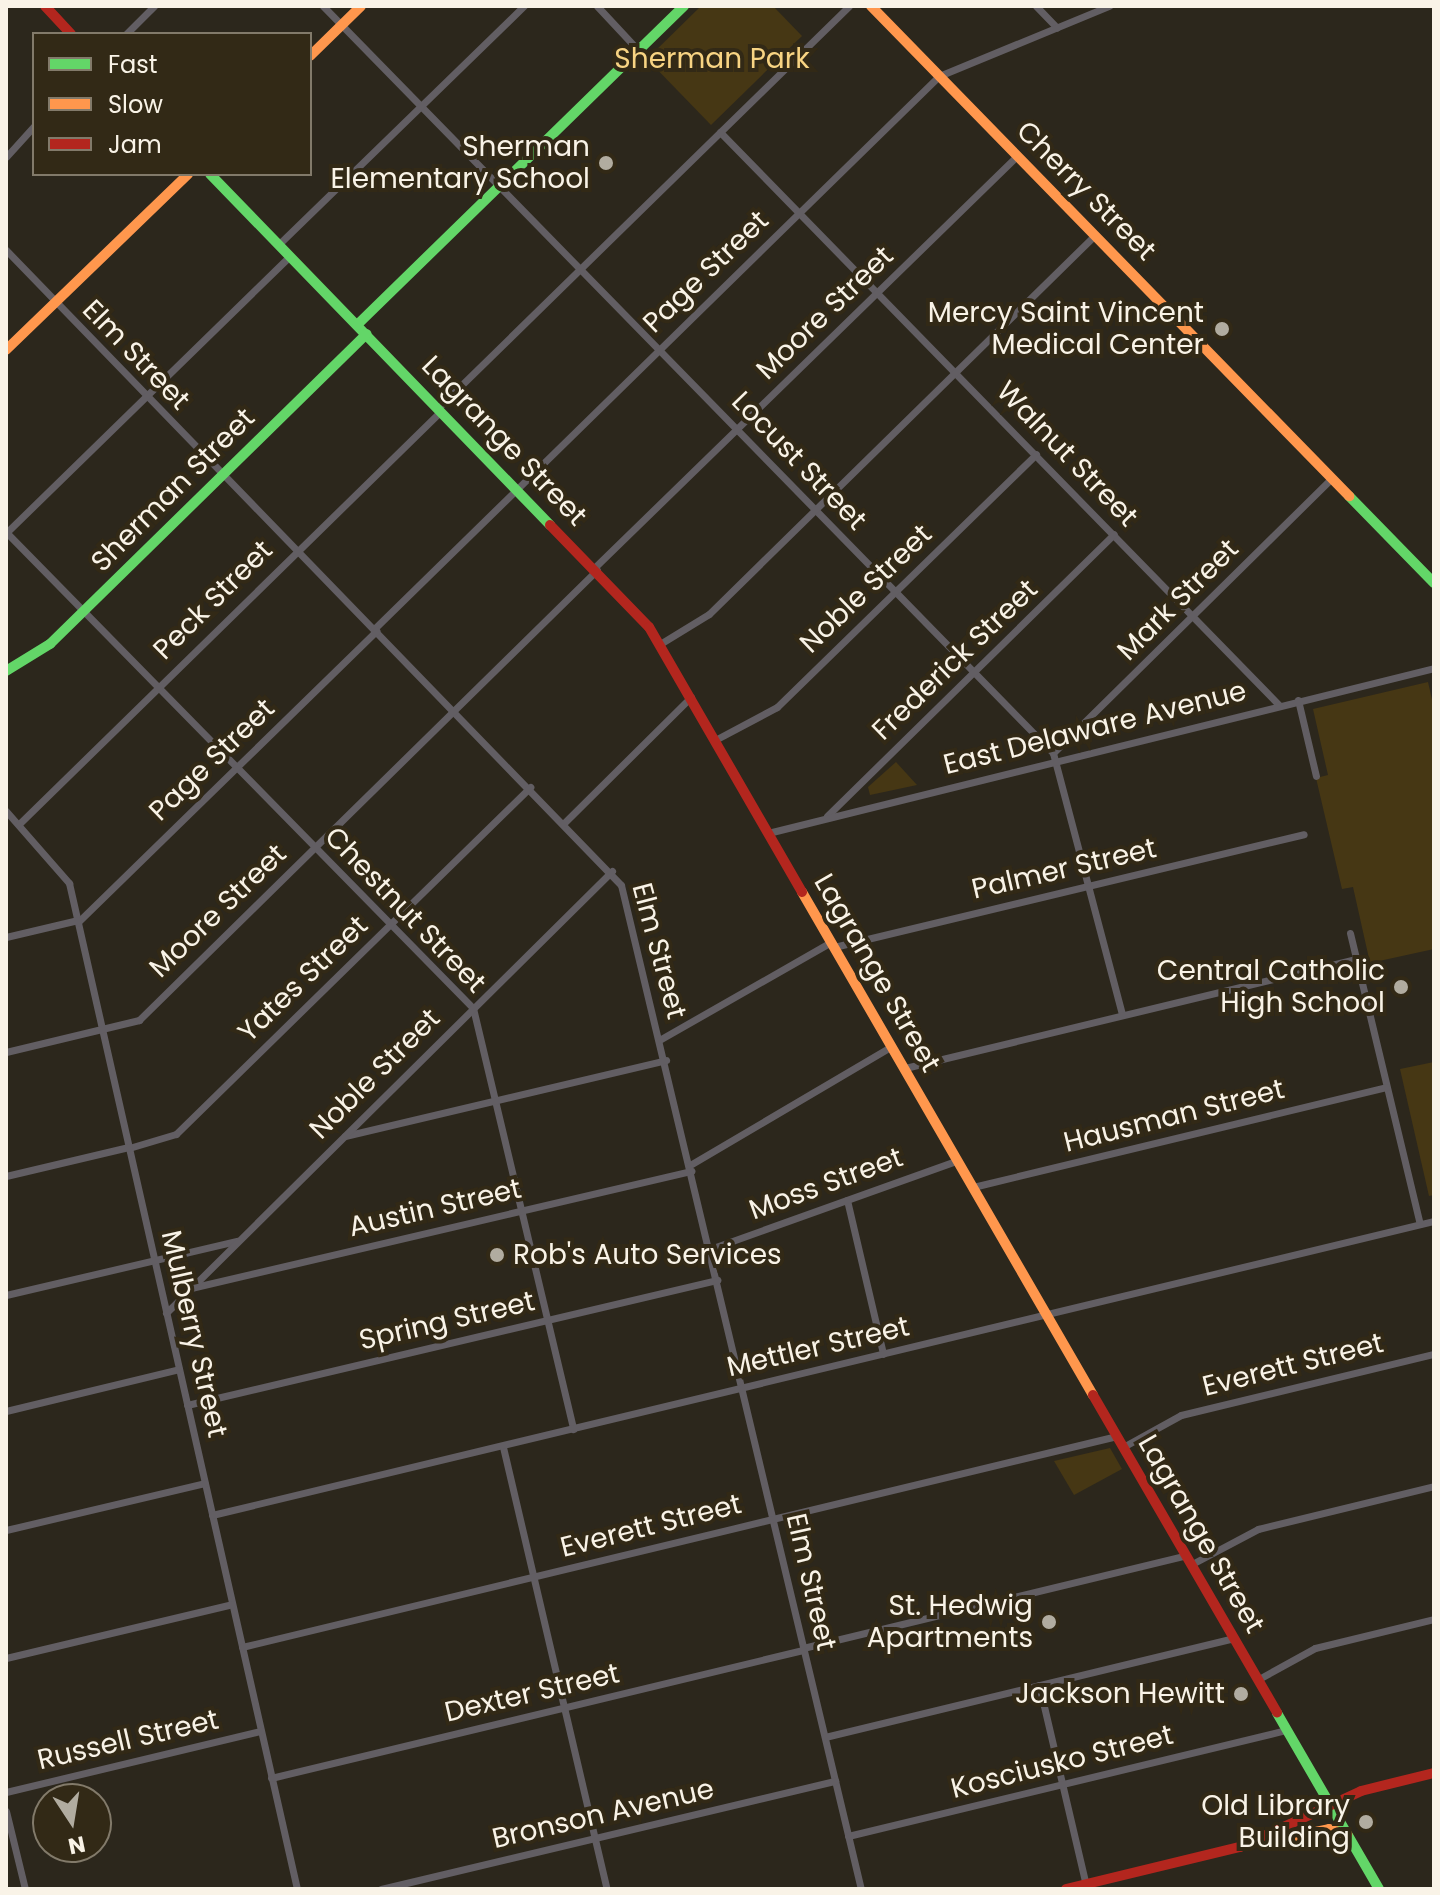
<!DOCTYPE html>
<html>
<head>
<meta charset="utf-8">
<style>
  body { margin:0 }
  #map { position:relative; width:1440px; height:1895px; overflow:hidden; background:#2c271c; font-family:Poppins,sans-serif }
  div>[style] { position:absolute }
  .green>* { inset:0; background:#463714 }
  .street>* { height:7px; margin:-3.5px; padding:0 3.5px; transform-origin:3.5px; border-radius:3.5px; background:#625e63 }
  .fast>* { height:10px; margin:-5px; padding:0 5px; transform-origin:5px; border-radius:5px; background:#63d668 }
  .slow>* { height:10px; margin:-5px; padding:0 5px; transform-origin:5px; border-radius:5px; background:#ff974d }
  .jam>* { height:10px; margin:-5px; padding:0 5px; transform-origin:5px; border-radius:5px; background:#b3261e }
  .dots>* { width:22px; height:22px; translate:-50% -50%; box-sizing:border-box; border:4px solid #322916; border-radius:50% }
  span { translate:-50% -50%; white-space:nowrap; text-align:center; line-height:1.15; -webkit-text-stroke:8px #322916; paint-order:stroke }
  .park-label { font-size:28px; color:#f8d483 }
  .poi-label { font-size:28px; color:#f9f3e7 }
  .right { translate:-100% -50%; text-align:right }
  .left { translate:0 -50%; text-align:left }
  .street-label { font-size:28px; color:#f9f3e7 }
  .frame { position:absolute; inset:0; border:8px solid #f9f3e7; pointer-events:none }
  .legend { position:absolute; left:32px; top:32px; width:280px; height:144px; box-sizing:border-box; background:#322916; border:2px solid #827a6a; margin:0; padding:10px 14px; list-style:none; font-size:24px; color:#f9f3e7 }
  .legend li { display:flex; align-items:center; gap:16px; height:40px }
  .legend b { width:40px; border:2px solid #827a6a }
  .north { position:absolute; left:32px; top:1783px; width:80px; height:80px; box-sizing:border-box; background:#322916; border:2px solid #827a6a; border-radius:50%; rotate:168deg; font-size:22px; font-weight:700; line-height:32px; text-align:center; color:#f9f3e7 }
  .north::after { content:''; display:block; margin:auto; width:28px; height:36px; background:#b1aca0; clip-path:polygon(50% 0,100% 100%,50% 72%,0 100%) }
</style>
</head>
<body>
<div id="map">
  <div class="green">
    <div style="clip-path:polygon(701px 6px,773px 6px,802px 36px,711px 125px,647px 59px)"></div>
    <div style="clip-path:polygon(1428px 682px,1434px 708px,1434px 949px,1370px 963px,1353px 887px,1342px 889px,1316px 778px,1328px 775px,1313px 709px)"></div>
    <div style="clip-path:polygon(896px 762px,917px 785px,870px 795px,868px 787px)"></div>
    <div style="clip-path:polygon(1434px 1062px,1434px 1195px,1429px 1196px,1400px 1069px)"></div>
    <div style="clip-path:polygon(1110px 1448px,1122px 1469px,1074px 1495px,1054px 1461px)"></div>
  </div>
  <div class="street">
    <div style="left:323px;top:6px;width:1044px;rotate:45.66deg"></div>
    <div style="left:1053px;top:753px;width:271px;rotate:75.2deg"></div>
    <div style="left:597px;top:6px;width:62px;rotate:47deg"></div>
    <div style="left:1036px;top:6px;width:30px;rotate:46deg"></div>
    <div style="left:126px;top:34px;width:40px;rotate:-45deg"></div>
    <div style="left:720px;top:132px;width:801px;rotate:45.71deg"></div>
    <div style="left:6px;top:157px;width:42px;rotate:-47.9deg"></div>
    <div style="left:279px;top:244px;width:342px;rotate:-44.2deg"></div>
    <div style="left:6px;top:250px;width:884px;rotate:45.92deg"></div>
    <div style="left:621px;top:885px;width:1032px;rotate:76.56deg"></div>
    <div style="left:438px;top:408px;width:575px;rotate:-44.37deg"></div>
    <div style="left:6px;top:532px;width:667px;rotate:45.55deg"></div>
    <div style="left:473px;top:1008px;width:433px;rotate:76.6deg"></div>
    <div style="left:7px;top:532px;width:395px;rotate:-44.3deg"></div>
    <div style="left:594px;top:568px;width:590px;rotate:-44.25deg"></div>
    <div style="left:374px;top:629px;width:791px;rotate:-44.39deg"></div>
    <div style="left:939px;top:76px;width:184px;rotate:-22.4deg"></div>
    <div style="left:660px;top:644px;width:57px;rotate:-31.5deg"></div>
    <div style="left:709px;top:614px;width:541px;rotate:-44.48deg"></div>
    <div style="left:1298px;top:700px;width:78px;rotate:76.7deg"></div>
    <div style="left:715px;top:740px;width:70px;rotate:-28deg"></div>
    <div style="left:777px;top:707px;width:362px;rotate:-44.3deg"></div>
    <div style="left:1053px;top:753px;width:392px;rotate:-44.6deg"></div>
    <div style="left:6px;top:811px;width:96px;rotate:48.8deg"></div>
    <div style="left:69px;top:883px;width:1032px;rotate:77.23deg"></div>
    <div style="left:827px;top:816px;width:402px;rotate:-44.5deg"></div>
    <div style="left:564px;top:823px;width:179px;rotate:-44.8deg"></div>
    <div style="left:19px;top:824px;width:590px;rotate:-44.38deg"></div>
    <div style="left:768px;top:833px;width:686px;rotate:-13.91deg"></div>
    <div style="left:78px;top:922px;width:417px;rotate:-44.3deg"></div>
    <div style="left:1350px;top:933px;width:299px;rotate:76.5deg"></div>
    <div style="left:6px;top:937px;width:74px;rotate:-13.3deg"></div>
    <div style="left:834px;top:947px;width:483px;rotate:-13.5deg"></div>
    <div style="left:661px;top:1039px;width:196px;rotate:-29.7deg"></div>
    <div style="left:6px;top:1052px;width:137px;rotate:-13.5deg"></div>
    <div style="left:139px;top:1020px;width:642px;rotate:-44.5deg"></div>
    <div style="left:905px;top:1068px;width:463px;rotate:-13.6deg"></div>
    <div style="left:345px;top:1136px;width:330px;rotate:-13.3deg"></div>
    <div style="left:129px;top:1148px;width:49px;rotate:-16.6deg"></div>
    <div style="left:176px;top:1134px;width:496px;rotate:-44.4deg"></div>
    <div style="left:690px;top:1165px;width:234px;rotate:-30.5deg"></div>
    <div style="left:6px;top:1176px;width:126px;rotate:-13.3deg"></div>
    <div style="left:973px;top:1187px;width:425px;rotate:-13.6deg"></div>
    <div style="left:847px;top:1200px;width:158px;rotate:76.8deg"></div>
    <div style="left:710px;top:1249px;width:263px;rotate:-19.7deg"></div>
    <div style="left:191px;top:1288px;width:514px;rotate:-13.17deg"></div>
    <div style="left:6px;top:1295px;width:237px;rotate:-13.2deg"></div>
    <div style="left:166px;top:1313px;width:628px;rotate:-44.74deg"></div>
    <div style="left:187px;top:1405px;width:545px;rotate:-13.27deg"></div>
    <div style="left:6px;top:1411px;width:178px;rotate:-13.6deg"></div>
    <div style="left:503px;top:1447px;width:454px;rotate:76.8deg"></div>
    <div style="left:1123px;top:1447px;width:66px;rotate:-28.9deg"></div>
    <div style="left:1181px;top:1415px;width:260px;rotate:-13.6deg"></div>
    <div style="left:212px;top:1515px;width:1257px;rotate:-13.53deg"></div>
    <div style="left:6px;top:1530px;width:204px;rotate:-13.3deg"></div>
    <div style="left:1192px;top:1564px;width:75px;rotate:-27.9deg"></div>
    <div style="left:1258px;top:1529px;width:181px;rotate:-13.7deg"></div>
    <div style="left:242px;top:1647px;width:900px;rotate:-13.56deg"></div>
    <div style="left:803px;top:1648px;width:394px;rotate:-13.6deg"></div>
    <div style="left:6px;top:1658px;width:232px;rotate:-13.4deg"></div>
    <div style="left:1257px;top:1680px;width:66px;rotate:-28.9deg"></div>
    <div style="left:1315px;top:1648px;width:122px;rotate:-13.7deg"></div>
    <div style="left:1039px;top:1685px;width:210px;rotate:76.8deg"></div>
    <div style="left:825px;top:1737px;width:421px;rotate:-13.6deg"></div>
    <div style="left:271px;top:1778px;width:547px;rotate:-13.53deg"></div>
    <div style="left:6px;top:1792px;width:262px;rotate:-13.5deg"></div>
    <div style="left:6px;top:1811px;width:80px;rotate:76.3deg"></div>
    <div style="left:848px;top:1836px;width:451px;rotate:-13.6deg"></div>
    <div style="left:381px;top:1889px;width:467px;rotate:-13.4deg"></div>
  </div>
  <div class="fast">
    <div style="left:210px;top:174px;width:489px;rotate:45.9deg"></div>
    <div style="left:357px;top:325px;width:457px;rotate:-44.3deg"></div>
    <div style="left:1349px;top:496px;width:122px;rotate:45.7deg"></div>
    <div style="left:6px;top:671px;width:52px;rotate:-31.5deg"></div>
    <div style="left:50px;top:644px;width:443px;rotate:-44.4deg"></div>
    <div style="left:1277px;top:1713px;width:203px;rotate:59.9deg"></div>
  </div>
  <div class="slow">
    <div style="left:871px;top:6px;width:685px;rotate:45.71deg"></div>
    <div style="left:310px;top:56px;width:71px;rotate:-44.4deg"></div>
    <div style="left:6px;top:350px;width:253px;rotate:-44deg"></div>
    <div style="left:802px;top:892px;width:581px;rotate:59.95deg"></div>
    <div style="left:1267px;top:1842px;width:63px;rotate:-11.8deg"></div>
    <div style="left:1329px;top:1829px;width:19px;rotate:16deg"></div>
  </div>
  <div class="jam">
    <div style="left:45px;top:6px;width:38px;rotate:47deg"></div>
    <div style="left:550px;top:525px;width:142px;rotate:45.9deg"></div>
    <div style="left:649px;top:627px;width:306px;rotate:60deg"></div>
    <div style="left:1093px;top:1395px;width:367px;rotate:59.9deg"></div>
    <div style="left:1066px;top:1889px;width:179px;rotate:-13.6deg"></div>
    <div style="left:1240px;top:1847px;width:133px;rotate:-24.8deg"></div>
    <div style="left:1361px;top:1791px;width:75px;rotate:-13.9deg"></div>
  </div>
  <div class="dots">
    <div style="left:606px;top:163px;background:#b1aca0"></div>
    <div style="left:1222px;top:329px;background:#b1aca0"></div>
    <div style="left:1401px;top:987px;background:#b1aca0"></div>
    <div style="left:497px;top:1255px;background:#b1aca0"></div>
    <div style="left:1049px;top:1622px;background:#b1aca0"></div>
    <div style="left:1241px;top:1694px;background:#b1aca0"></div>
    <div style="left:1366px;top:1822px;background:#b1aca0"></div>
  </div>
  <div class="park-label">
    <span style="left:712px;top:59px">Sherman Park</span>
  </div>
  <div class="poi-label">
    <span class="right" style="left:590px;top:163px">Sherman<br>Elementary School</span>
    <span class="right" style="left:1204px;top:329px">Mercy Saint Vincent<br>Medical Center</span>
    <span class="right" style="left:1385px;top:987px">Central Catholic<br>High School</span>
    <span class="left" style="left:513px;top:1255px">Rob's Auto Services</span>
    <span class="right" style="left:1033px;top:1622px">St. Hedwig<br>Apartments</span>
    <span class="right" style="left:1225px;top:1694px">Jackson Hewitt</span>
    <span class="right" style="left:1350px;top:1822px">Old Library<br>Building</span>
  </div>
  <div class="street-label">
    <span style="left:1086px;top:191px;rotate:45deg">Cherry Street</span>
    <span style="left:706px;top:272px;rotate:-44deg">Page Street</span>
    <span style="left:825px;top:313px;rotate:-44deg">Moore Street</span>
    <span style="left:136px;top:355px;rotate:46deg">Elm Street</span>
    <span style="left:504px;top:441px;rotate:46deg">Lagrange Street</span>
    <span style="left:1067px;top:454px;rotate:46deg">Walnut Street</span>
    <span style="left:799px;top:461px;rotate:46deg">Locust Street</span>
    <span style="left:173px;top:490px;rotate:-45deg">Sherman Street</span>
    <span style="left:866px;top:589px;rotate:-44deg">Noble Street</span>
    <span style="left:213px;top:600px;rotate:-45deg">Peck Street</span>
    <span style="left:1178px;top:600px;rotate:-45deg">Mark Street</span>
    <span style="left:955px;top:660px;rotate:-44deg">Frederick Street</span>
    <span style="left:1095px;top:728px;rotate:-14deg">East Delaware Avenue</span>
    <span style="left:212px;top:760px;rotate:-44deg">Page Street</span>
    <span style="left:1064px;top:869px;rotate:-13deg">Palmer Street</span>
    <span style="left:405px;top:910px;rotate:46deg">Chestnut Street</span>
    <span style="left:218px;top:911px;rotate:-44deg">Moore Street</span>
    <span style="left:659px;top:951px;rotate:75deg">Elm Street</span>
    <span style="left:877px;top:973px;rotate:60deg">Lagrange Street</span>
    <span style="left:303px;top:979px;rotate:-44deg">Yates Street</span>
    <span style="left:375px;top:1074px;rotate:-45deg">Noble Street</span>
    <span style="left:1174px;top:1116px;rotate:-14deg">Hausman Street</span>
    <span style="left:826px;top:1184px;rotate:-20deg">Moss Street</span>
    <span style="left:435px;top:1208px;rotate:-13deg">Austin Street</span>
    <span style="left:447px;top:1321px;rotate:-13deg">Spring Street</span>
    <span style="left:194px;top:1334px;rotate:77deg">Mulberry Street</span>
    <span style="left:818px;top:1347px;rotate:-13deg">Mettler Street</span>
    <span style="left:1293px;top:1365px;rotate:-14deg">Everett Street</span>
    <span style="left:651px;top:1526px;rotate:-14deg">Everett Street</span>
    <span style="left:1201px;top:1534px;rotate:60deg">Lagrange Street</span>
    <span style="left:811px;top:1582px;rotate:77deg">Elm Street</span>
    <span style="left:532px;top:1693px;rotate:-13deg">Dexter Street</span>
    <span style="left:128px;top:1740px;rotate:-13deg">Russell Street</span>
    <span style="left:1062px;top:1762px;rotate:-14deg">Kosciusko Street</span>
    <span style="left:603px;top:1814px;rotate:-13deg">Bronson Avenue</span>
  </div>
  <div class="frame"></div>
  <ul class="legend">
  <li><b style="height:10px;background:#63d668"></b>Fast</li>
  <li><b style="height:10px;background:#ff974d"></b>Slow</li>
  <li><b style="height:10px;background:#b3261e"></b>Jam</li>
  </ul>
  <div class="north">N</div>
</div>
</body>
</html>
